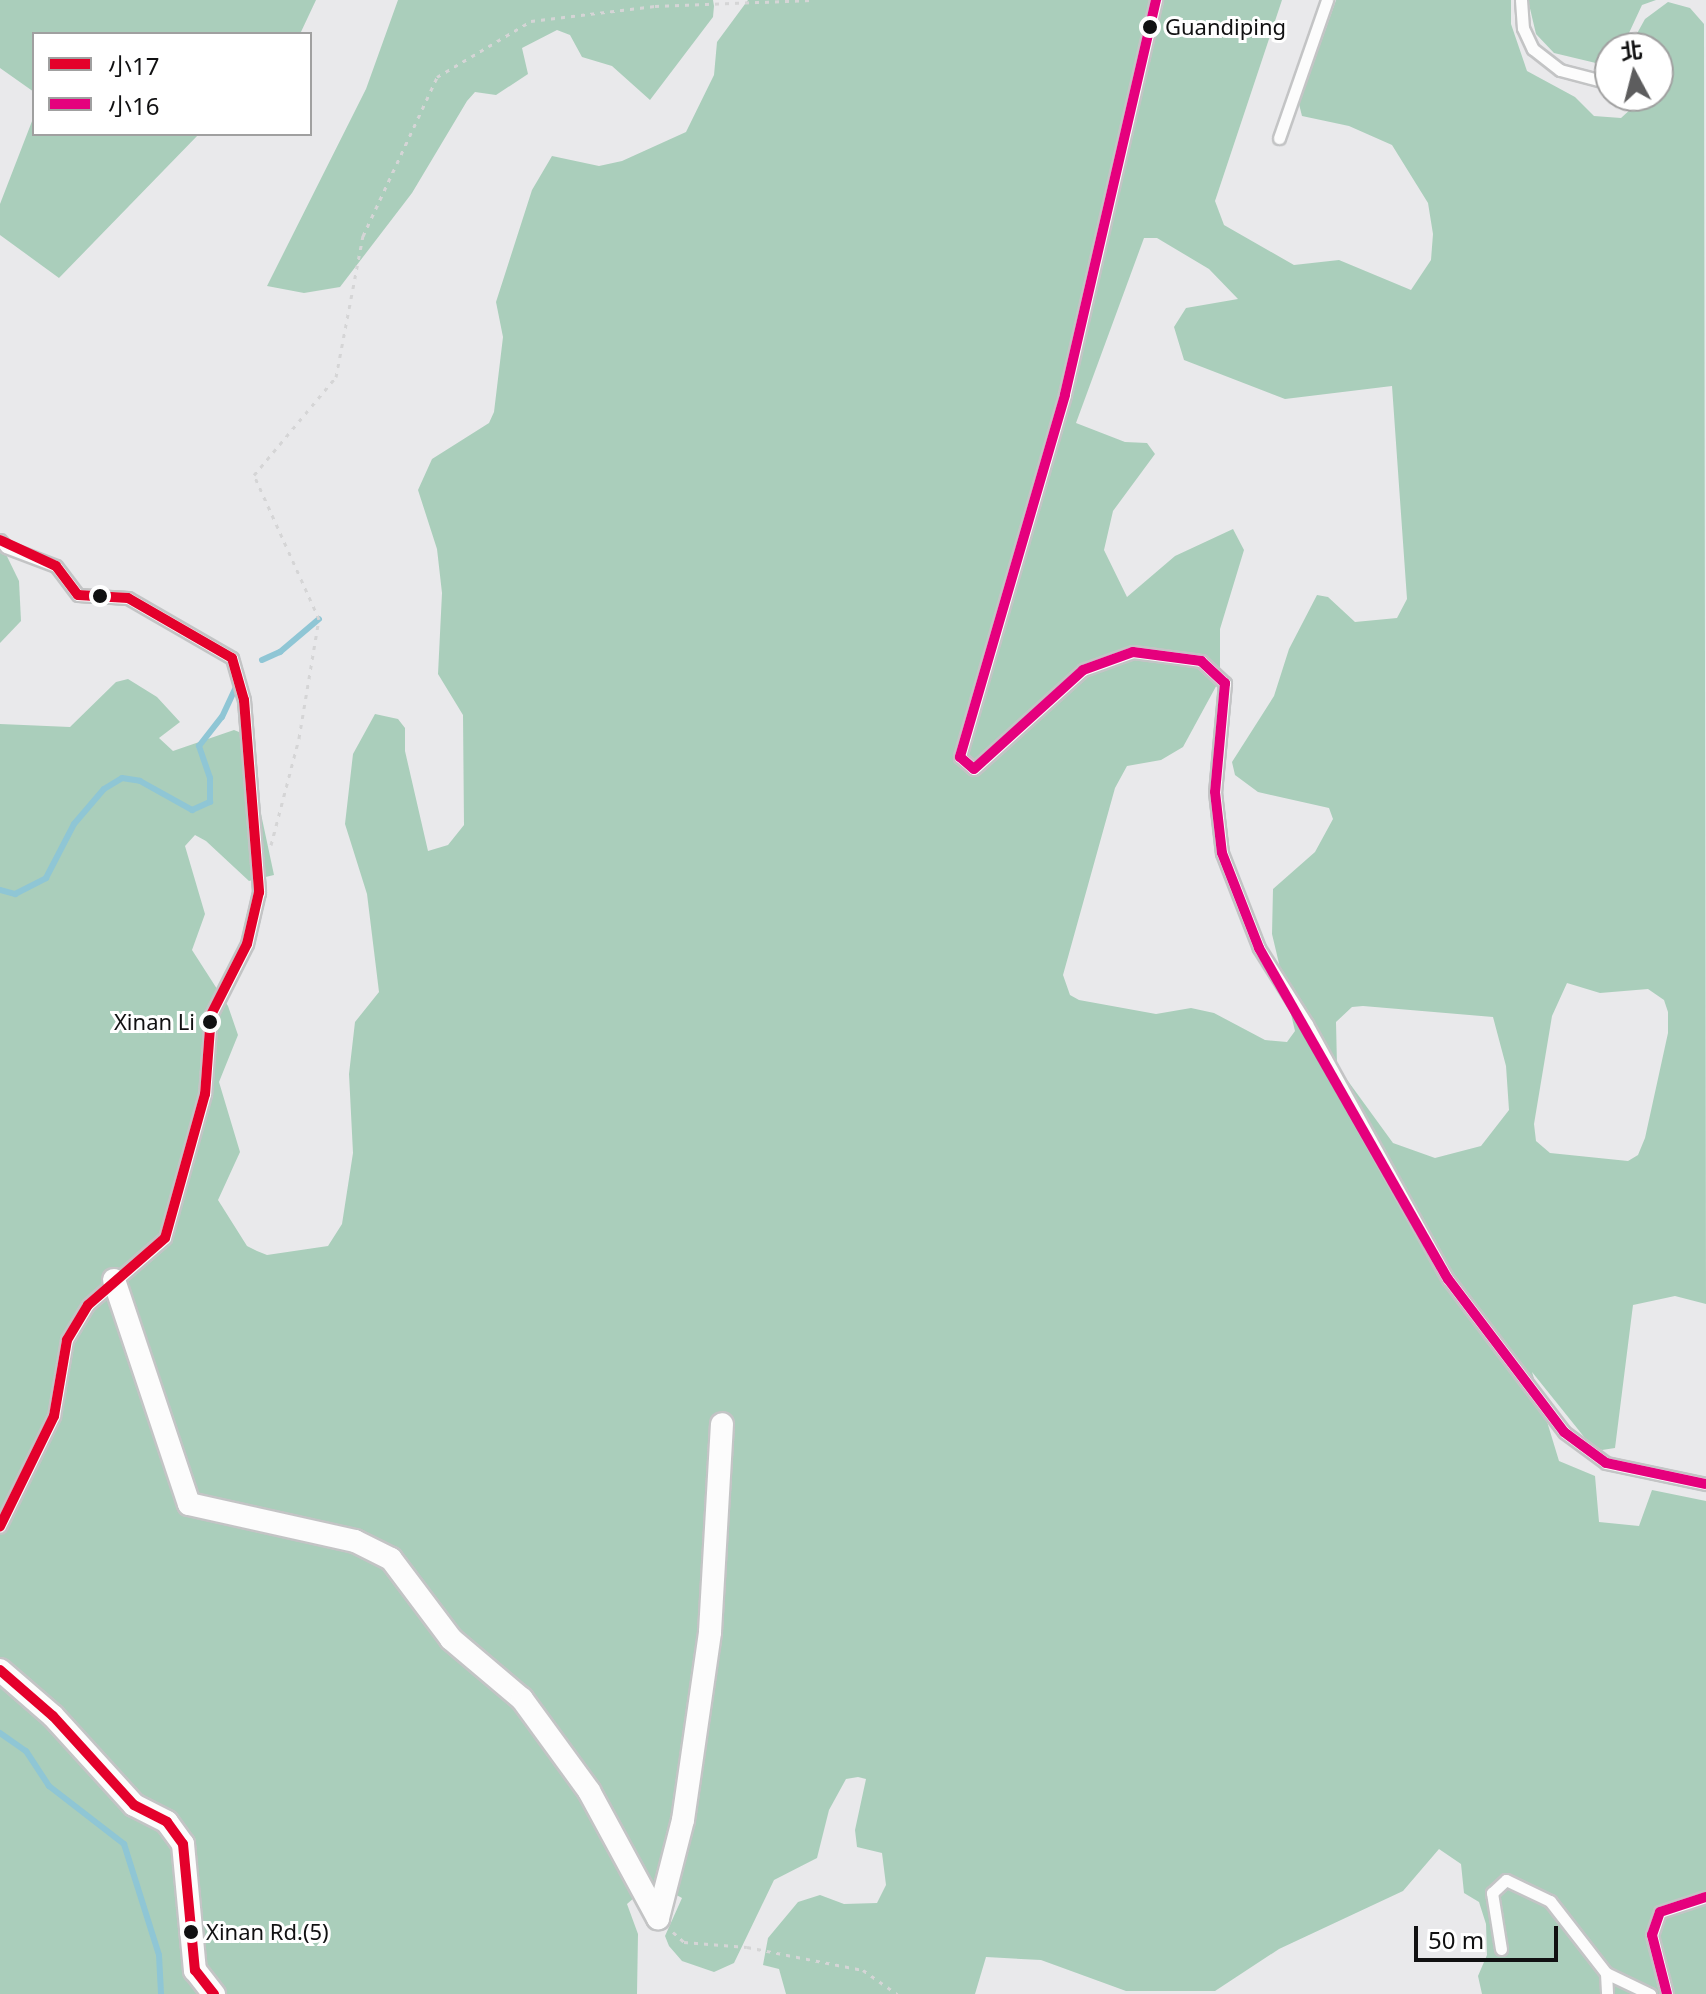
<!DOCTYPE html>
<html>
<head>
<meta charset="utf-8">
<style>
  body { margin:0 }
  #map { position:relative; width:1706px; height:1994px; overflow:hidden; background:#e9e9eb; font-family:"Noto Sans","Noto Sans TC",sans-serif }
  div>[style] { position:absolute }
  .forest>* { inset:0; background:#aacebb }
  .stream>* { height:6px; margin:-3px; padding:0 3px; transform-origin:3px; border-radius:3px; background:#8fc6d5 }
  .path>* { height:3px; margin-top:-1.5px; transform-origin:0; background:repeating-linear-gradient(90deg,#d5d5d6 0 4px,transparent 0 10px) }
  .roads { filter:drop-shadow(2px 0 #c3c4c5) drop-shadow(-2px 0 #c3c4c5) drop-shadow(0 2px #c3c4c5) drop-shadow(0 -2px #c3c4c5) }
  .lane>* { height:11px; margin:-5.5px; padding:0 5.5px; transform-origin:5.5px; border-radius:5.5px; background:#fcfcfc }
  .street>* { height:22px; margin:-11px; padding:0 11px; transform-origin:11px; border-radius:11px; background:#fcfcfc }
  .bus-1>* { height:10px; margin:-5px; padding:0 5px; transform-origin:5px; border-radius:5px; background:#e4002b }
  .bus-2>* { height:10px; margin:-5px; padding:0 5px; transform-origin:5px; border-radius:5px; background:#e5007d }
  .dots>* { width:22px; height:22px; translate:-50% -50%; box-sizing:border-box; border:4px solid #fff; border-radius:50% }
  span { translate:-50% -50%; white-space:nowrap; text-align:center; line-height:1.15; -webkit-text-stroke:6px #fff; paint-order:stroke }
  .bus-label { font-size:22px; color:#111112 }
  .left { translate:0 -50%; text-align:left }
  .right { translate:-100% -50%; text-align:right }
  .legend { position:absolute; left:32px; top:32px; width:280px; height:104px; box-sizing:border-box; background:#fff; border:2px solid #a0a0a0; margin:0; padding:10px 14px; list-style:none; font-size:24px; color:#111112 }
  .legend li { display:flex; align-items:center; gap:16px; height:40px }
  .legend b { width:40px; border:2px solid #a0a0a0 }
  .north { position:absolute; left:1594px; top:32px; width:80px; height:80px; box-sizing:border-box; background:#fff; border:2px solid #a0a0a0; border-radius:50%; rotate:353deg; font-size:22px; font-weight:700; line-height:32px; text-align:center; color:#111112 }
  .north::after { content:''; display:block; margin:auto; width:28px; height:36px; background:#5d5d5e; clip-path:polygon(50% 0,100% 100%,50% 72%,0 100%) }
  .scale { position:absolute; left:1414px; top:1926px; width:144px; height:36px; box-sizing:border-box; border:4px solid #111112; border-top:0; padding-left:10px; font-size:24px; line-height:28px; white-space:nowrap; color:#111112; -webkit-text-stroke:6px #fff; paint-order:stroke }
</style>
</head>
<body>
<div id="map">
  <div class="forest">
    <div style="clip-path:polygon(0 0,316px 0,300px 34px,34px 34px,34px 92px,0 68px)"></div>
    <div style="clip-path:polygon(398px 0,713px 0,714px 6px,713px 17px,650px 100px,612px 66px,582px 57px,570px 35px,557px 30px,522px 48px,528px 74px,496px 95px,475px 92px,467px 101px,412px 193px,340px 287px,304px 293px,267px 286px,366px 89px)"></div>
    <div style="clip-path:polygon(evenodd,748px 0,1282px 0,1215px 201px,1224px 225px,1294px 265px,1339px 260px,1411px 290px,1431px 260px,1433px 234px,1428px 203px,1392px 145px,1349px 126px,1302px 116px,1299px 104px,1336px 0,1511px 0,1511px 24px,1527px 71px,1575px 97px,1594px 116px,1621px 118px,1632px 108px,1633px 96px,1658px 96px,1658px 48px,1629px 48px,1645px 19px,1668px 2px,1690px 8px,1704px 24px,1706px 1304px,1675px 1296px,1633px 1305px,1615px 1448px,1602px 1450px,1589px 1443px,1532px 1372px,1559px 1461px,1595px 1476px,1599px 1522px,1639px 1526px,1652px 1490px,1706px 1501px,1706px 1994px,1482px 1994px,1478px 1976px,1487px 1955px,1486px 1924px,1479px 1902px,1464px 1893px,1461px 1864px,1439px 1849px,1403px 1891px,1279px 1949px,1215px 1991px,1126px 1991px,1041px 1960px,986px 1957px,975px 1994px,786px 1994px,779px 1969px,763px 1965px,768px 1938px,798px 1902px,820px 1895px,844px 1904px,877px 1903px,886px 1885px,882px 1853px,857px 1847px,855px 1830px,866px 1779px,858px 1777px,846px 1779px,829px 1810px,817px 1858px,774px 1880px,734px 1963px,714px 1972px,682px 1961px,669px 1946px,665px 1936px,682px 1898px,669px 1891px,635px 1897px,627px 1904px,638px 1934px,637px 1994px,0 1994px,0 724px,70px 727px,116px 682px,128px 679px,157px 697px,180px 722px,159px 738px,173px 751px,234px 730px,244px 734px,274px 875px,249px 881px,206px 841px,195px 835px,185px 846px,205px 914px,192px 950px,228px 1006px,238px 1035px,219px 1082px,240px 1152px,218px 1200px,247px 1246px,257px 1251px,267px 1255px,328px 1246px,342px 1224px,353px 1153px,349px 1074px,355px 1022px,379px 992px,367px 894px,345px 824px,353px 754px,375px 714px,398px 719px,405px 728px,405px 751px,428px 851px,448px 845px,464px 825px,463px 715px,438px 674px,442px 593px,437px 549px,418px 490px,432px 459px,489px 423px,494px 412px,503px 337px,496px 302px,532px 190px,552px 156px,599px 166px,622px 161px,686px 132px,714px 75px,717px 42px,748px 0,1144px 238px,1157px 238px,1209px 269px,1238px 299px,1186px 308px,1174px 327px,1184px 360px,1285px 399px,1392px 386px,1407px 599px,1397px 618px,1355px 622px,1328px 597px,1317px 595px,1289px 649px,1274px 696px,1232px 762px,1235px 775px,1258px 792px,1329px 808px,1333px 819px,1315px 852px,1273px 889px,1272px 934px,1295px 1031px,1287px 1042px,1265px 1040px,1214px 1013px,1191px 1008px,1156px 1014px,1079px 1000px,1070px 995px,1063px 975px,1115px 788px,1127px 766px,1161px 760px,1183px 747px,1220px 679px,1220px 629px,1244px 550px,1233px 529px,1175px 556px,1127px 597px,1104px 550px,1113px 511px,1155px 454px,1147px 443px,1125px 442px,1076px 423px,1144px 238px,748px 0,1567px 983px,1600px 993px,1648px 989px,1664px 1000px,1668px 1012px,1668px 1033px,1645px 1138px,1638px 1155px,1628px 1161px,1550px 1153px,1536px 1141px,1534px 1124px,1552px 1016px,1567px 983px,748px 0,1363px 1006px,1493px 1017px,1506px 1066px,1509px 1110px,1481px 1146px,1435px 1158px,1393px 1143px,1337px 1066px,1336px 1022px,1352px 1007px,1363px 1006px)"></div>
    <div style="clip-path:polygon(1528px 0,1656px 0,1642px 5px,1622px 48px,1610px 48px,1610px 58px,1600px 64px,1554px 53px,1536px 34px)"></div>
    <div style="clip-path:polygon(34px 116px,34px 134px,199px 134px,59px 278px,0 235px,0 204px)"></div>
    <div style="clip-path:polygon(0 542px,19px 581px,21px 621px,0 643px)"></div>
  </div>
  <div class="stream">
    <div style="left:262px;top:660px;width:20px;rotate:-24deg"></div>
    <div style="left:280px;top:652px;width:51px;rotate:-40.2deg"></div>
    <div style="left:0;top:890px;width:16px;rotate:15deg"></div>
    <div style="left:15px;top:894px;width:35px;rotate:-27deg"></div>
    <div style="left:46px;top:878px;width:61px;rotate:-62.6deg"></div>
    <div style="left:74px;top:824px;width:46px;rotate:-49.4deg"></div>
    <div style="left:104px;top:789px;width:21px;rotate:-31deg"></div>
    <div style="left:122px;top:778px;width:18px;rotate:9deg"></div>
    <div style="left:140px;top:781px;width:60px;rotate:29.1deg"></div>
    <div style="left:192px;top:810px;width:20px;rotate:-24deg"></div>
    <div style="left:210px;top:802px;width:24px;rotate:-90deg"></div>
    <div style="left:210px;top:778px;width:34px;rotate:-109deg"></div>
    <div style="left:199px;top:746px;width:37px;rotate:-52deg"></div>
    <div style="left:222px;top:717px;width:35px;rotate:-65deg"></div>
    <div style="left:0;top:1733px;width:32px;rotate:35deg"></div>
    <div style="left:26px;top:1751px;width:42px;rotate:56.7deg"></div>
    <div style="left:49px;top:1786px;width:95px;rotate:37.7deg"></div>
    <div style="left:124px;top:1844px;width:116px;rotate:72.5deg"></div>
    <div style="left:159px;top:1955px;width:39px;rotate:87deg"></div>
  </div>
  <div class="path">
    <div style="left:271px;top:845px;width:111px;rotate:-75.3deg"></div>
    <div style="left:299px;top:738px;width:121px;rotate:-80.5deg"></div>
    <div style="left:319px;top:619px;width:158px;rotate:-114.3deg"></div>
    <div style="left:254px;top:475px;width:128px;rotate:-50.1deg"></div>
    <div style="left:336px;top:377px;width:144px;rotate:-79.2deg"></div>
    <div style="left:363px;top:236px;width:175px;rotate:-65deg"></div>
    <div style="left:437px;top:77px;width:109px;rotate:-30.8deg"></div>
    <div style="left:531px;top:21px;width:125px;rotate:-6.9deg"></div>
    <div style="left:655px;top:6px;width:157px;rotate:-2.2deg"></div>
    <div style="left:673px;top:1932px;width:15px;rotate:42deg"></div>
    <div style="left:684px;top:1942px;width:63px;rotate:4.5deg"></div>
    <div style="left:747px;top:1947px;width:118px;rotate:11.2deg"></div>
    <div style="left:863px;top:1970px;width:42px;rotate:35.2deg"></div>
  </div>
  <div class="roads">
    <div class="lane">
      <div style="left:1156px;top:0;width:405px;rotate:103deg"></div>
      <div style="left:1065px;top:395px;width:377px;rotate:106.2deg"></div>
      <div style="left:960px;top:757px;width:18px;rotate:41deg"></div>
      <div style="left:974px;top:769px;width:147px;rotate:-42.2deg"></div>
      <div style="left:1083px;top:670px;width:53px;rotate:-19.8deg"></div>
      <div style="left:1133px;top:652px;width:69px;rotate:7.5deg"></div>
      <div style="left:1201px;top:661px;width:33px;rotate:43deg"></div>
      <div style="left:1225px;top:683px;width:109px;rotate:95.2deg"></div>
      <div style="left:1215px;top:792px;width:61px;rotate:83.5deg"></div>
      <div style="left:1222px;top:853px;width:102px;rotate:68.7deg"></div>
      <div style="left:1259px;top:948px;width:90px;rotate:57.7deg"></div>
      <div style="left:1307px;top:1024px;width:291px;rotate:61.1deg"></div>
      <div style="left:1448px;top:1279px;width:192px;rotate:52.8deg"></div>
      <div style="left:1564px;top:1432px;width:52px;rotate:36.4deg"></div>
      <div style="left:1606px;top:1463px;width:102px;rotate:11.9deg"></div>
      <div style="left:1521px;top:0;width:28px;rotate:86deg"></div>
      <div style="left:1523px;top:28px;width:23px;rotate:65deg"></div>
      <div style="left:1533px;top:49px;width:34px;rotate:38deg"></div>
      <div style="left:1560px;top:70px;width:52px;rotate:14.6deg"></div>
      <div style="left:1279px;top:138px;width:146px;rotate:-70.8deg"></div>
      <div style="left:0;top:540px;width:9px;rotate:49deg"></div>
      <div style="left:6px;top:547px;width:53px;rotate:20.8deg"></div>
      <div style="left:56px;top:566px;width:36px;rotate:53deg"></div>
      <div style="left:78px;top:595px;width:50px;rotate:3.4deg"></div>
      <div style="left:128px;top:598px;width:120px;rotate:30deg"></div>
      <div style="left:232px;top:658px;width:44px;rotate:74.1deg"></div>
      <div style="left:244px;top:700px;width:193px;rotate:85.5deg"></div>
      <div style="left:259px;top:892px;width:53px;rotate:103deg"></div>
      <div style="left:247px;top:944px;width:80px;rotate:116.9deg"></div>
      <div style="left:211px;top:1015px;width:79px;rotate:94.3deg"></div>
      <div style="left:205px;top:1094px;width:149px;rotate:105.5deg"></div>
      <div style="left:165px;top:1238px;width:102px;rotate:139deg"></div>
      <div style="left:88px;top:1305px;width:41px;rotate:121deg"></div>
      <div style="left:67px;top:1340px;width:77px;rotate:99.7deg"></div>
      <div style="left:54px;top:1416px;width:123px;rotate:116.1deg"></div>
      <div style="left:1501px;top:1949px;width:57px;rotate:-99.1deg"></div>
      <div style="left:1492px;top:1893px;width:19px;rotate:-43deg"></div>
      <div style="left:1506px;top:1880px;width:49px;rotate:25.5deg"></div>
      <div style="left:1550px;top:1901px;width:91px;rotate:52.1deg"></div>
      <div style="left:1606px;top:1973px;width:49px;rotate:25.5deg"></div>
      <div style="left:1606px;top:1973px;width:21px;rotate:87deg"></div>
      <div style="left:1667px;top:1994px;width:61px;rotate:-104.3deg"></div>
      <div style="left:1652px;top:1935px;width:24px;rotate:-71deg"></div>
      <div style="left:1660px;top:1912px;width:48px;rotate:-18.1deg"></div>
    </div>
    <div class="street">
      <div style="left:114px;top:1280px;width:236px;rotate:71.5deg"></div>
      <div style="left:189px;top:1504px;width:170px;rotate:12.6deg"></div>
      <div style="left:355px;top:1541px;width:40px;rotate:26.6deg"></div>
      <div style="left:391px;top:1559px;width:100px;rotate:53.1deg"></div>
      <div style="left:451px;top:1639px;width:93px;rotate:40.2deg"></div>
      <div style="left:522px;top:1699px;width:114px;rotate:53.9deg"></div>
      <div style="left:589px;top:1791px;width:145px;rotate:61.5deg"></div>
      <div style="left:0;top:1670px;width:70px;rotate:41deg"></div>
      <div style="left:53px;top:1716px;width:120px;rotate:47.7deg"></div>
      <div style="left:134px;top:1805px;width:37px;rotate:27deg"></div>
      <div style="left:167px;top:1822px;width:27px;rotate:54deg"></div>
      <div style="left:183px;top:1844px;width:127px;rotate:84.6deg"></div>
      <div style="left:195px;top:1970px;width:31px;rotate:52deg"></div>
      <div style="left:658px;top:1918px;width:101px;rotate:-75.7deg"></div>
      <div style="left:683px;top:1820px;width:190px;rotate:-81.8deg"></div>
      <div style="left:710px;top:1632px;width:208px;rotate:-86.7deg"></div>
    </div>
  </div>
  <div class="bus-1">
    <div style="left:0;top:540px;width:62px;rotate:24.9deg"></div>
    <div style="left:56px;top:566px;width:36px;rotate:53deg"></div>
    <div style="left:78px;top:595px;width:50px;rotate:3.4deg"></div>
    <div style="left:128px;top:598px;width:120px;rotate:30deg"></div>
    <div style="left:232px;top:658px;width:44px;rotate:74.1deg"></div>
    <div style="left:244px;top:700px;width:193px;rotate:85.5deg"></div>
    <div style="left:259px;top:892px;width:53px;rotate:103deg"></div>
    <div style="left:247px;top:944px;width:80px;rotate:116.9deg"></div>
    <div style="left:211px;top:1015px;width:79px;rotate:94.3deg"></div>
    <div style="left:205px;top:1094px;width:149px;rotate:105.5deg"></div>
    <div style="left:165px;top:1238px;width:102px;rotate:139deg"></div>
    <div style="left:88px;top:1305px;width:41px;rotate:121deg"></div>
    <div style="left:67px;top:1340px;width:77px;rotate:99.7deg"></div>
    <div style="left:54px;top:1416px;width:123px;rotate:116.1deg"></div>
    <div style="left:0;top:1670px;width:70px;rotate:41deg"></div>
    <div style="left:53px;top:1716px;width:120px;rotate:47.7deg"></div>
    <div style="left:134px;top:1805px;width:37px;rotate:27deg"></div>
    <div style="left:167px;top:1822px;width:27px;rotate:54deg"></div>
    <div style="left:183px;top:1844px;width:127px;rotate:84.6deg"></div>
    <div style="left:195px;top:1970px;width:31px;rotate:52deg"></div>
  </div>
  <div class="bus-2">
    <div style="left:1156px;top:0;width:405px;rotate:103deg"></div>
    <div style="left:1065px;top:395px;width:377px;rotate:106.2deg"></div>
    <div style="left:960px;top:757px;width:18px;rotate:41deg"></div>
    <div style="left:974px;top:769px;width:147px;rotate:-42.2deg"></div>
    <div style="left:1083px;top:670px;width:53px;rotate:-19.8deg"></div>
    <div style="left:1133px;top:652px;width:69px;rotate:7.5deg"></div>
    <div style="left:1201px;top:661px;width:33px;rotate:43deg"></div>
    <div style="left:1225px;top:683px;width:109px;rotate:95.2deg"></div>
    <div style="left:1215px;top:792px;width:61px;rotate:83.5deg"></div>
    <div style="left:1222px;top:853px;width:102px;rotate:68.7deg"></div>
    <div style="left:1259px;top:948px;width:381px;rotate:60.3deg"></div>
    <div style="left:1448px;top:1279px;width:192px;rotate:52.8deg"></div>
    <div style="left:1564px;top:1432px;width:52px;rotate:36.4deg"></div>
    <div style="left:1606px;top:1463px;width:102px;rotate:11.9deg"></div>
    <div style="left:1667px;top:1994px;width:61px;rotate:-104.3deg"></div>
    <div style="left:1652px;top:1935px;width:24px;rotate:-71deg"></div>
    <div style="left:1660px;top:1912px;width:48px;rotate:-18.1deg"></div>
  </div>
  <div class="dots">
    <div style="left:1150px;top:27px;background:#111112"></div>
    <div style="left:100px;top:596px;background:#111112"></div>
    <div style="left:210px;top:1022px;background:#111112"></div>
    <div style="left:191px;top:1932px;background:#111112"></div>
  </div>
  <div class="bus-label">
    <span class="left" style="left:1165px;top:27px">Guandiping</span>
    <span class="right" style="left:195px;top:1022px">Xinan Li</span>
    <span class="left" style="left:206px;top:1932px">Xinan Rd.(5)</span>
  </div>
  <ul class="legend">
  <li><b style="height:10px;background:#e4002b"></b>小17</li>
  <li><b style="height:10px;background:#e5007d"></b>小16</li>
  </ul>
  <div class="north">北</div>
  <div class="scale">50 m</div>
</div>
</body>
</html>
